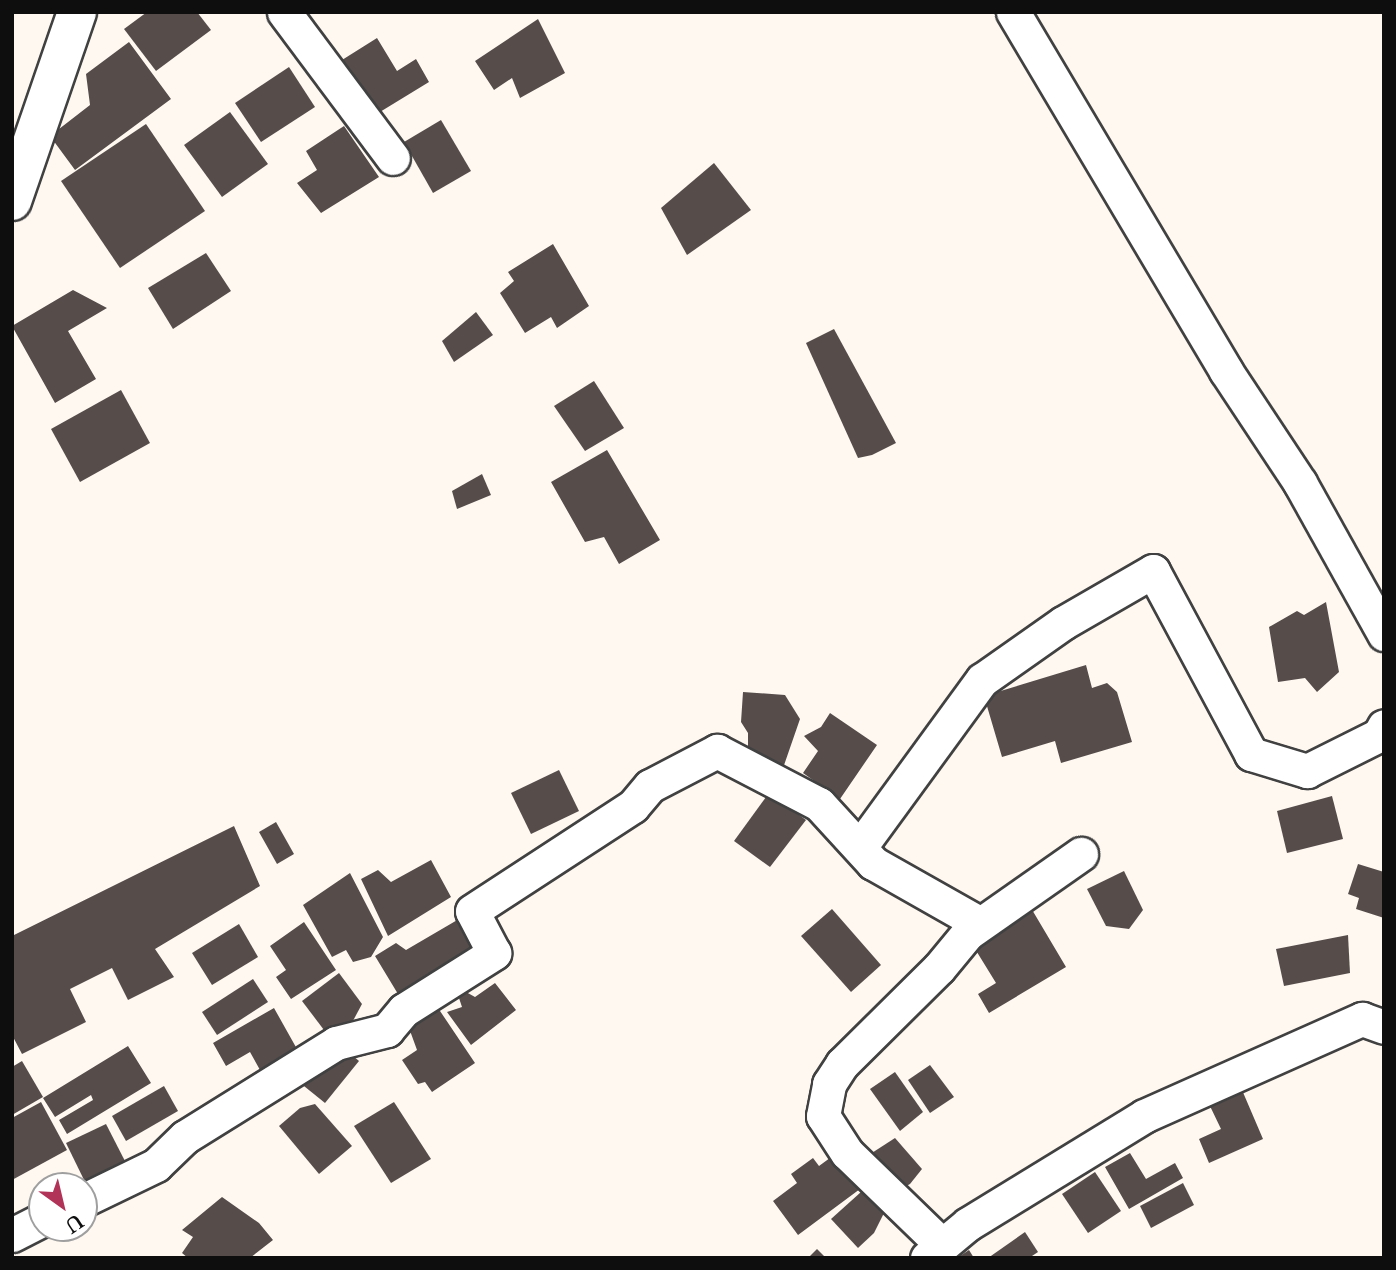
<!DOCTYPE html>
<html>
<head>
<meta charset="utf-8">
<style>
  body { margin:0 }
  #map { position:relative; width:1396px; height:1270px; overflow:hidden; background:#fef8f1; font-family:"Libre Baskerville",serif }
  div>[style] { position:absolute }
  .building>* { inset:0; background:#564d4b }
  .roads { filter:drop-shadow(2px 0 #414141) drop-shadow(-2px 0 #414141) drop-shadow(0 2px #414141) drop-shadow(0 -2px #414141) }
  .minor>* { height:33px; margin:-16.5px; padding:0 16.5px; transform-origin:16.5px; border-radius:16.5px; background:#fff }
  .tertiary>* { height:38px; margin:-19px; padding:0 19px; transform-origin:19px; border-radius:19px; background:#fff }
  span { translate:-50% -50%; white-space:nowrap; text-align:center; line-height:1.15; -webkit-text-stroke:7px #fff; paint-order:stroke }
  .frame { position:absolute; inset:0; border:14px solid #0e0e0e; pointer-events:none }
  .north { position:absolute; left:28px; top:1172px; width:70px; height:70px; box-sizing:border-box; background:#fff; border:2px solid #9f9f9f; border-radius:50%; rotate:146deg; font-size:19px; font-weight:700; line-height:28px; text-align:center; color:#0e0e0e }
  .north::after { content:''; display:block; margin:auto; width:24px; height:32px; background:#b13357; clip-path:polygon(50% 0,100% 100%,50% 72%,0 100%) }
</style>
</head>
<body>
<div id="map">
  <div class="building">
    <div style="clip-path:polygon(147px 12px,197px 12px,211px 30px,156px 71px,124px 29px)"></div>
    <div style="clip-path:polygon(538px 19px,565px 73px,520px 98px,512px 78px,494px 90px,475px 61px)"></div>
    <div style="clip-path:polygon(377px 38px,397px 71px,416px 59px,429px 82px,375px 115px,342px 60px)"></div>
    <div style="clip-path:polygon(129px 42px,171px 99px,75px 170px,50px 136px,90px 105px,86px 74px)"></div>
    <div style="clip-path:polygon(289px 67px,315px 107px,261px 142px,235px 103px)"></div>
    <div style="clip-path:polygon(230px 112px,268px 164px,222px 197px,184px 145px)"></div>
    <div style="clip-path:polygon(441px 120px,471px 171px,433px 193px,404px 142px)"></div>
    <div style="clip-path:polygon(146px 124px,205px 211px,120px 268px,61px 181px)"></div>
    <div style="clip-path:polygon(344px 126px,379px 177px,321px 213px,297px 183px,317px 170px,306px 151px)"></div>
    <div style="clip-path:polygon(714px 163px,751px 210px,687px 255px,661px 208px)"></div>
    <div style="clip-path:polygon(553px 244px,589px 306px,557px 328px,551px 317px,525px 333px,500px 293px,514px 281px,508px 272px)"></div>
    <div style="clip-path:polygon(206px 253px,231px 291px,173px 329px,148px 288px)"></div>
    <div style="clip-path:polygon(73px 290px,107px 308px,68px 331px,96px 379px,55px 403px,12px 326px)"></div>
    <div style="clip-path:polygon(476px 312px,493px 335px,454px 362px,442px 341px)"></div>
    <div style="clip-path:polygon(834px 329px,896px 443px,872px 455px,858px 458px,806px 343px)"></div>
    <div style="clip-path:polygon(594px 381px,624px 428px,585px 451px,554px 406px)"></div>
    <div style="clip-path:polygon(121px 390px,150px 443px,80px 482px,51px 429px)"></div>
    <div style="clip-path:polygon(607px 450px,660px 540px,619px 564px,604px 537px,585px 542px,551px 482px)"></div>
    <div style="clip-path:polygon(482px 474px,491px 495px,457px 509px,452px 491px)"></div>
    <div style="clip-path:polygon(1326px 602px,1339px 672px,1317px 692px,1305px 678px,1278px 682px,1269px 627px,1297px 611px,1304px 615px)"></div>
    <div style="clip-path:polygon(1086px 665px,1092px 688px,1107px 683px,1117px 692px,1132px 742px,1061px 763px,1055px 741px,1002px 757px,984px 696px)"></div>
    <div style="clip-path:polygon(743px 692px,785px 695px,800px 719px,782px 771px,748px 760px,748px 733px,741px 722px)"></div>
    <div style="clip-path:polygon(830px 713px,877px 745px,840px 799px,803px 773px,818px 751px,804px 736px,821px 727px)"></div>
    <div style="clip-path:polygon(559px 770px,579px 811px,531px 834px,511px 793px)"></div>
    <div style="clip-path:polygon(769px 793px,806px 820px,770px 867px,734px 841px)"></div>
    <div style="clip-path:polygon(1332px 796px,1343px 839px,1287px 853px,1277px 811px)"></div>
    <div style="clip-path:polygon(276px 822px,294px 854px,277px 864px,259px 832px)"></div>
    <div style="clip-path:polygon(234px 826px,260px 886px,155px 949px,174px 977px,128px 1000px,112px 968px,70px 989px,86px 1022px,22px 1054px,12px 1035px,12px 936px)"></div>
    <div style="clip-path:polygon(431px 860px,451px 897px,388px 936px,361px 879px,378px 870px,391px 882px)"></div>
    <div style="clip-path:polygon(1358px 864px,1384px 872px,1384px 918px,1356px 909px,1359px 898px,1348px 894px)"></div>
    <div style="clip-path:polygon(1124px 871px,1143px 910px,1129px 929px,1106px 926px,1087px 889px)"></div>
    <div style="clip-path:polygon(350px 873px,383px 937px,371px 957px,353px 962px,346px 950px,332px 957px,303px 905px)"></div>
    <div style="clip-path:polygon(1031px 908px,1066px 967px,989px 1013px,978px 994px,996px 983px,972px 944px)"></div>
    <div style="clip-path:polygon(832px 909px,881px 965px,851px 992px,801px 936px)"></div>
    <div style="clip-path:polygon(459px 919px,475px 946px,424px 976px,428px 983px,401px 999px,375px 956px,396px 943px,406px 950px)"></div>
    <div style="clip-path:polygon(304px 922px,336px 970px,291px 999px,276px 977px,286px 970px,270px 946px)"></div>
    <div style="clip-path:polygon(239px 924px,258px 957px,212px 985px,192px 953px)"></div>
    <div style="clip-path:polygon(1348px 935px,1350px 973px,1284px 986px,1276px 949px)"></div>
    <div style="clip-path:polygon(339px 973px,362px 1004px,347px 1032px,327px 1034px,302px 1001px)"></div>
    <div style="clip-path:polygon(253px 979px,268px 1002px,217px 1035px,202px 1012px)"></div>
    <div style="clip-path:polygon(495px 983px,516px 1010px,471px 1045px,447px 1012px,462px 1007px,459px 998px,466px 992px,475px 997px)"></div>
    <div style="clip-path:polygon(274px 1008px,297px 1049px,260px 1070px,250px 1052px,226px 1066px,213px 1043px)"></div>
    <div style="clip-path:polygon(438px 1008px,475px 1063px,432px 1092px,425px 1082px,418px 1084px,402px 1060px,417px 1050px,409px 1028px)"></div>
    <div style="clip-path:polygon(128px 1046px,151px 1083px,67px 1134px,59px 1120px,93px 1100px,91px 1095px,55px 1117px,43px 1098px)"></div>
    <div style="clip-path:polygon(345px 1049px,359px 1061px,325px 1103px,299px 1082px)"></div>
    <div style="clip-path:polygon(22px 1061px,43px 1097px,12px 1115px,12px 1067px)"></div>
    <div style="clip-path:polygon(930px 1065px,954px 1097px,930px 1113px,908px 1080px)"></div>
    <div style="clip-path:polygon(895px 1072px,923px 1112px,900px 1131px,870px 1089px)"></div>
    <div style="clip-path:polygon(164px 1086px,178px 1111px,126px 1141px,112px 1116px)"></div>
    <div style="clip-path:polygon(1242px 1090px,1263px 1139px,1209px 1163px,1199px 1139px,1221px 1129px,1209px 1104px)"></div>
    <div style="clip-path:polygon(41px 1102px,67px 1150px,12px 1180px,12px 1118px)"></div>
    <div style="clip-path:polygon(394px 1102px,431px 1159px,391px 1183px,354px 1126px)"></div>
    <div style="clip-path:polygon(315px 1104px,352px 1146px,319px 1174px,279px 1126px,300px 1108px)"></div>
    <div style="clip-path:polygon(106px 1124px,127px 1165px,86px 1184px,66px 1143px)"></div>
    <div style="clip-path:polygon(895px 1138px,922px 1169px,910px 1184px,890px 1195px,861px 1160px)"></div>
    <div style="clip-path:polygon(1130px 1153px,1146px 1179px,1175px 1163px,1183px 1178px,1129px 1209px,1105px 1167px)"></div>
    <div style="clip-path:polygon(834px 1155px,860px 1189px,798px 1235px,773px 1201px,797px 1183px,791px 1174px,813px 1158px,819px 1166px)"></div>
    <div style="clip-path:polygon(1095px 1172px,1121px 1211px,1088px 1233px,1062px 1194px)"></div>
    <div style="clip-path:polygon(1183px 1183px,1194px 1205px,1151px 1228px,1140px 1206px)"></div>
    <div style="clip-path:polygon(861px 1192px,884px 1213px,874px 1233px,858px 1248px,831px 1219px)"></div>
    <div style="clip-path:polygon(222px 1197px,259px 1223px,273px 1240px,250px 1258px,188px 1258px,182px 1253px,193px 1237px,182px 1230px)"></div>
    <div style="clip-path:polygon(1025px 1232px,1038px 1252px,1029px 1258px,988px 1258px)"></div>
    <div style="clip-path:polygon(817px 1249px,826px 1258px,808px 1258px)"></div>
    <div style="clip-path:polygon(969px 1250px,974px 1258px,957px 1258px)"></div>
  </div>
  <div class="roads">
    <div class="minor">
      <div style="left:284px;top:12px;width:182px;rotate:53.3deg"></div>
      <div style="left:1013px;top:12px;width:417px;rotate:59.3deg"></div>
      <div style="left:1226px;top:371px;width:134px;rotate:56.5deg"></div>
      <div style="left:1300px;top:483px;width:173px;rotate:60.9deg"></div>
      <div style="left:860px;top:847px;width:207px;rotate:-53.9deg"></div>
      <div style="left:982px;top:680px;width:99px;rotate:-35.1deg"></div>
      <div style="left:1063px;top:623px;width:104px;rotate:-30deg"></div>
      <div style="left:1153px;top:571px;width:208px;rotate:61.8deg"></div>
      <div style="left:1251px;top:754px;width:59px;rotate:16.9deg"></div>
      <div style="left:1307px;top:771px;width:80px;rotate:-26.6deg"></div>
      <div style="left:1379px;top:735px;width:10px;rotate:-61deg"></div>
      <div style="left:84px;top:1200px;width:80px;rotate:-25.9deg"></div>
      <div style="left:156px;top:1165px;width:40px;rotate:-44deg"></div>
      <div style="left:185px;top:1137px;width:178px;rotate:-31.9deg"></div>
      <div style="left:336px;top:1043px;width:53px;rotate:-14.3deg"></div>
      <div style="left:387px;top:1030px;width:26px;rotate:-50deg"></div>
      <div style="left:404px;top:1010px;width:107px;rotate:-32.3deg"></div>
      <div style="left:494px;top:953px;width:47px;rotate:-117.6deg"></div>
      <div style="left:472px;top:911px;width:192px;rotate:-33.1deg"></div>
      <div style="left:633px;top:806px;width:26px;rotate:-50deg"></div>
      <div style="left:650px;top:786px;width:76px;rotate:-27.6deg"></div>
      <div style="left:717px;top:751px;width:115px;rotate:27.5deg"></div>
      <div style="left:819px;top:804px;width:80px;rotate:47.5deg"></div>
      <div style="left:873px;top:863px;width:122px;rotate:29.5deg"></div>
      <div style="left:12px;top:1235px;width:34px;rotate:-27deg"></div>
      <div style="left:940px;top:1243px;width:129px;rotate:-135.9deg"></div>
      <div style="left:847px;top:1153px;width:44px;rotate:-123deg"></div>
      <div style="left:823px;top:1116px;width:33px;rotate:-79deg"></div>
      <div style="left:829px;top:1084px;width:24px;rotate:-57deg"></div>
      <div style="left:842px;top:1064px;width:136px;rotate:-44.7deg"></div>
      <div style="left:939px;top:968px;width:45px;rotate:-50.4deg"></div>
      <div style="left:968px;top:933px;width:138px;rotate:-35deg"></div>
      <div style="left:927px;top:1258px;width:53px;rotate:-39.7deg"></div>
      <div style="left:968px;top:1224px;width:206px;rotate:-31.5deg"></div>
      <div style="left:1144px;top:1116px;width:239px;rotate:-24deg"></div>
      <div style="left:1362px;top:1019px;width:23px;rotate:20deg"></div>
    </div>
    <div class="tertiary">
      <div style="left:12px;top:201px;width:200px;rotate:-71deg"></div>
    </div>
  </div>
  <div class="frame"></div>
  <div class="north">U</div>
</div>
</body>
</html>
